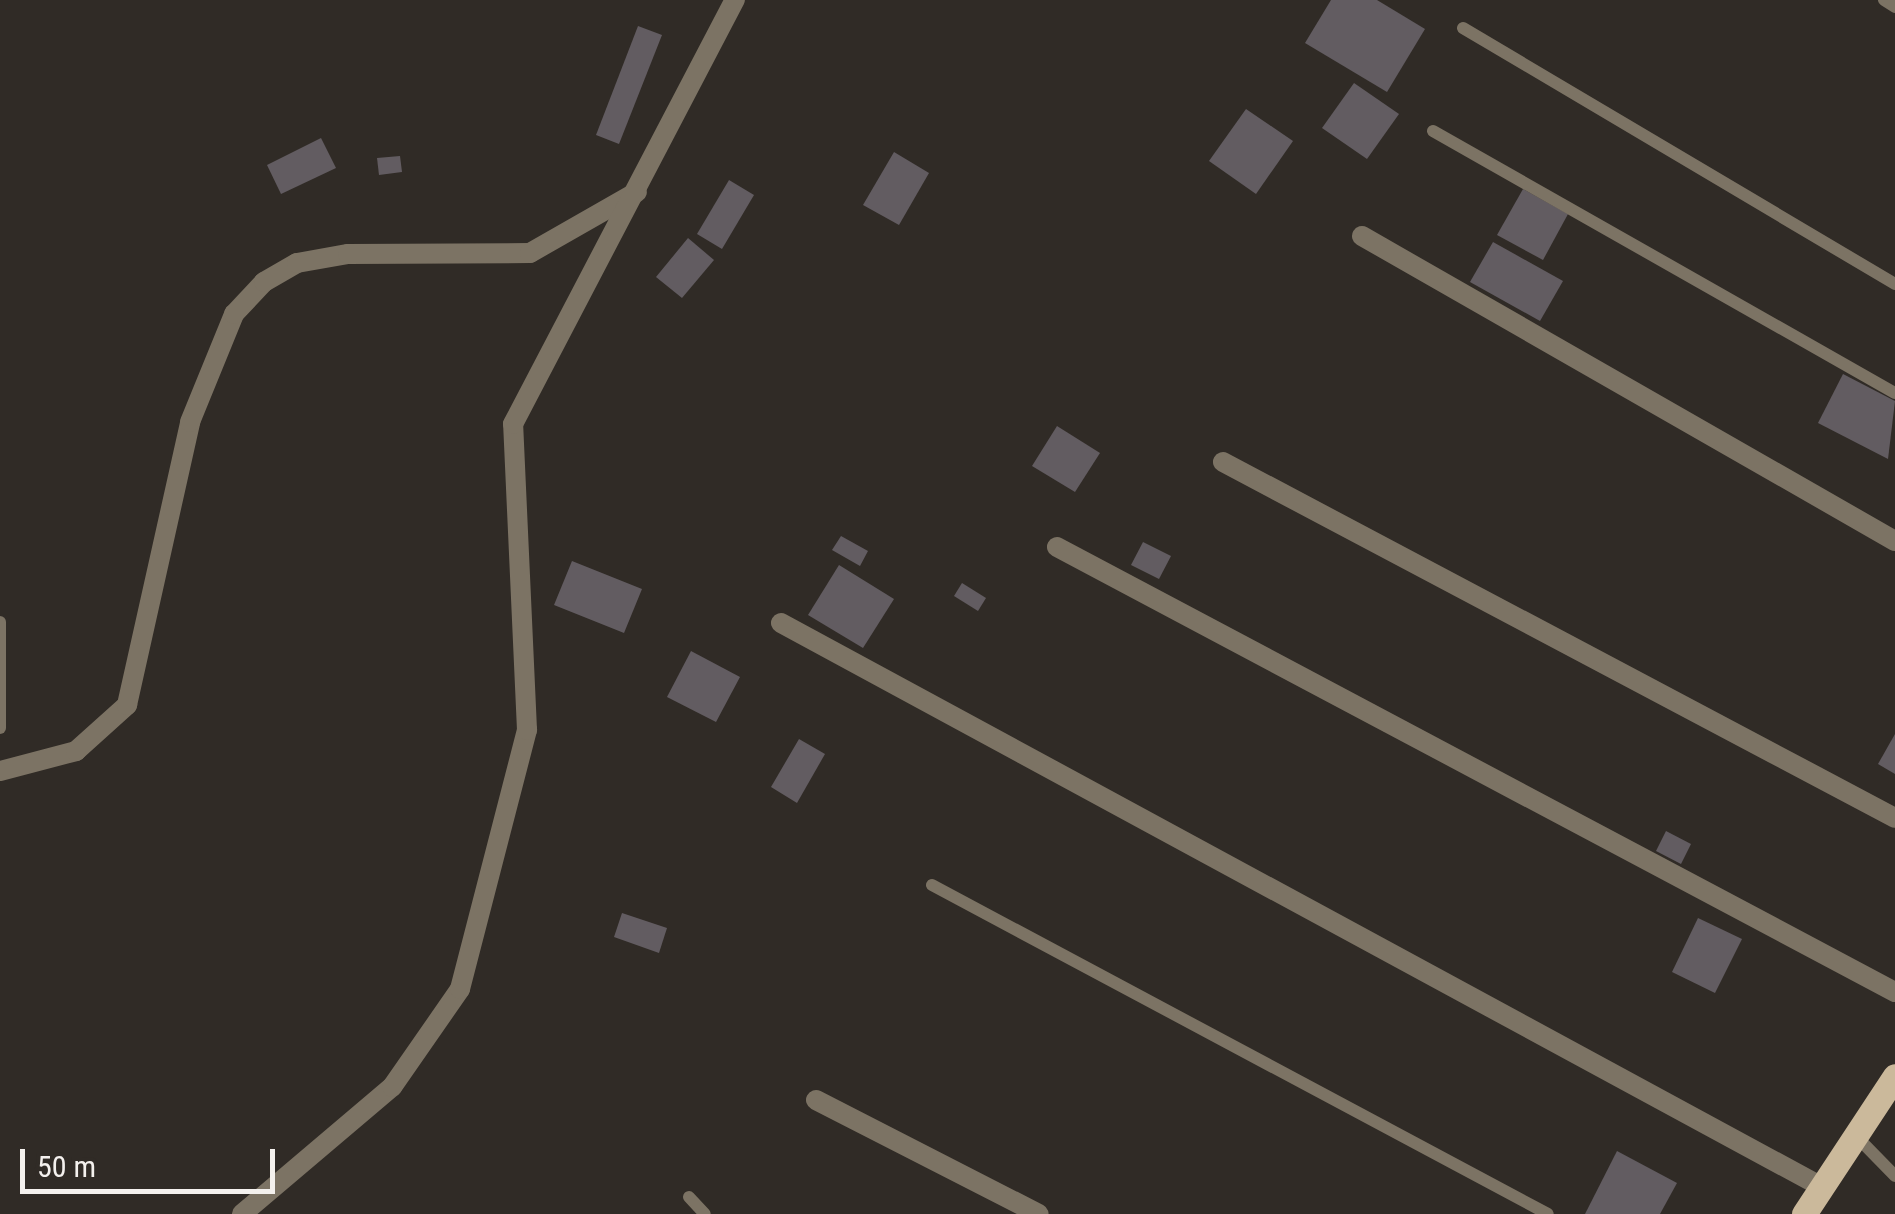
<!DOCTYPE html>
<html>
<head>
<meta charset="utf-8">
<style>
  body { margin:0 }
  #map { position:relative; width:1895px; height:1214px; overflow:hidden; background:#302b26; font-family:"Roboto Condensed",sans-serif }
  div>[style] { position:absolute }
  .building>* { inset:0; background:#625c61 }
  .lane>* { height:12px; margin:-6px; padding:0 6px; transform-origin:6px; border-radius:6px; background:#7c7364 }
  .street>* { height:20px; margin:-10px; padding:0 10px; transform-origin:10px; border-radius:10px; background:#7c7364 }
  .primary>* { height:25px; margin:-12.5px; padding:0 12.5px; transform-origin:12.5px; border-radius:12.5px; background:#cbb99b }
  span { translate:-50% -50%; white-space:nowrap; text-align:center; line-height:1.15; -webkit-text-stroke:10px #302b26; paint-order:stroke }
  .scale { position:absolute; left:20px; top:1149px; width:255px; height:45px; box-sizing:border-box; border:5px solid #f4f1ee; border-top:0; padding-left:12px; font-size:30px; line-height:35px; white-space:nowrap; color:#f4f1ee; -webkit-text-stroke:8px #302b26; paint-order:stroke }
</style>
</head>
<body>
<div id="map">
  <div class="building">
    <div style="clip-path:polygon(1331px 0,1377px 0,1425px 29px,1387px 92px,1305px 43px)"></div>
    <div style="clip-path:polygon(638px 26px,662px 35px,619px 144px,596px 135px)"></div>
    <div style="clip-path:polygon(1354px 83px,1399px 114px,1367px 159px,1322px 128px)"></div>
    <div style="clip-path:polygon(1246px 109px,1293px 141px,1256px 194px,1209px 161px)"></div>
    <div style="clip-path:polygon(321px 138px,336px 168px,281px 194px,267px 165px)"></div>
    <div style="clip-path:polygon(894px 152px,929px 173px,899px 225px,863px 205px)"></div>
    <div style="clip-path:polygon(400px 156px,402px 172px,379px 175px,377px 158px)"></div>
    <div style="clip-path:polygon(729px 180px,754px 195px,722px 249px,697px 234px)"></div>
    <div style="clip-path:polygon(1523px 189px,1568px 214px,1543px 260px,1497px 235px)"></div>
    <div style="clip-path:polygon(688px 238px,714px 260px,682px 298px,656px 277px)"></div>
    <div style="clip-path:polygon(1493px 242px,1563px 281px,1540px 321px,1470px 282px)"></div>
    <div style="clip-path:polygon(1843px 374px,1895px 401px,1888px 459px,1818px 423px)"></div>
    <div style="clip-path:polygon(1057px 426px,1100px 453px,1075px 492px,1032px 466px)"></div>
    <div style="clip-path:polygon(841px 536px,868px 551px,860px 566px,832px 550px)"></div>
    <div style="clip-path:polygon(1143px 542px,1171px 556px,1159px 579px,1131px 565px)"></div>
    <div style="clip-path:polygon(572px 561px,642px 589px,624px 633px,554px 605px)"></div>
    <div style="clip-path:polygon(839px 565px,894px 599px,863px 648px,808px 615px)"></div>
    <div style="clip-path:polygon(962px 583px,986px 598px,978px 611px,954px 596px)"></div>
    <div style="clip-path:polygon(691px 651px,740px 677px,716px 722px,667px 697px)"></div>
    <div style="clip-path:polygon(1895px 734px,1895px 774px,1878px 764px)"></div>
    <div style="clip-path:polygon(799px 739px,825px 754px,797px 803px,771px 787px)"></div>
    <div style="clip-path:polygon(1666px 831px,1691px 844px,1681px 864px,1656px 851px)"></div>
    <div style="clip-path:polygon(622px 913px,667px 928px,659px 953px,614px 937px)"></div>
    <div style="clip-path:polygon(1698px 918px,1742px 939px,1715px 993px,1672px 972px)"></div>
    <div style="clip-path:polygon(1617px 1151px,1677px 1183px,1660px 1214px,1585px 1214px)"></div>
  </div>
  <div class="lane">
    <div style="left:1884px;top:0;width:13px;rotate:32deg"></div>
    <div style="left:1463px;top:28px;width:502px;rotate:30.65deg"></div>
    <div style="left:1433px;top:131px;width:531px;rotate:29.56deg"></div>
    <div style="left:0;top:622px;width:106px;rotate:90deg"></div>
    <div style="left:932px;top:885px;width:698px;rotate:28.11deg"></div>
    <div style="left:1856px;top:1136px;width:56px;rotate:45.7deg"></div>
    <div style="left:689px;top:1197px;width:23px;rotate:47deg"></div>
  </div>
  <div class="street">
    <div style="left:1362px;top:236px;width:614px;rotate:29.78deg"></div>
    <div style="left:1223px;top:462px;width:760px;rotate:27.91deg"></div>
    <div style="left:1057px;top:547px;width:949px;rotate:27.97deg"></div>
    <div style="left:781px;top:623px;width:1184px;rotate:28.45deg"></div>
    <div style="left:0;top:771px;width:79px;rotate:-14.7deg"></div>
    <div style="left:76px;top:751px;width:69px;rotate:-42deg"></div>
    <div style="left:127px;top:705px;width:290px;rotate:-77.4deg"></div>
    <div style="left:190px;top:422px;width:117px;rotate:-67.8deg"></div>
    <div style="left:234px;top:314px;width:44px;rotate:-46.8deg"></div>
    <div style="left:264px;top:282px;width:38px;rotate:-30deg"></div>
    <div style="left:297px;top:263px;width:52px;rotate:-10deg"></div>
    <div style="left:348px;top:254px;width:182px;rotate:-0.3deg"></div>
    <div style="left:530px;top:253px;width:123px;rotate:-29.7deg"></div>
    <div style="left:816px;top:1100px;width:250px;rotate:27.1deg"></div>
    <div style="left:242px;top:1214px;width:197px;rotate:-40.3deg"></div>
    <div style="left:392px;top:1087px;width:119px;rotate:-55.2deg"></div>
    <div style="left:460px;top:989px;width:268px;rotate:-75.5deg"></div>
    <div style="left:527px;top:730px;width:306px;rotate:-92.6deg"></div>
    <div style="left:513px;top:424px;width:479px;rotate:-62.4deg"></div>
  </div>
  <div class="primary">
    <div style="left:1804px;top:1214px;width:165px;rotate:-56.6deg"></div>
  </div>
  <div class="scale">50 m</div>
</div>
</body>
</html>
